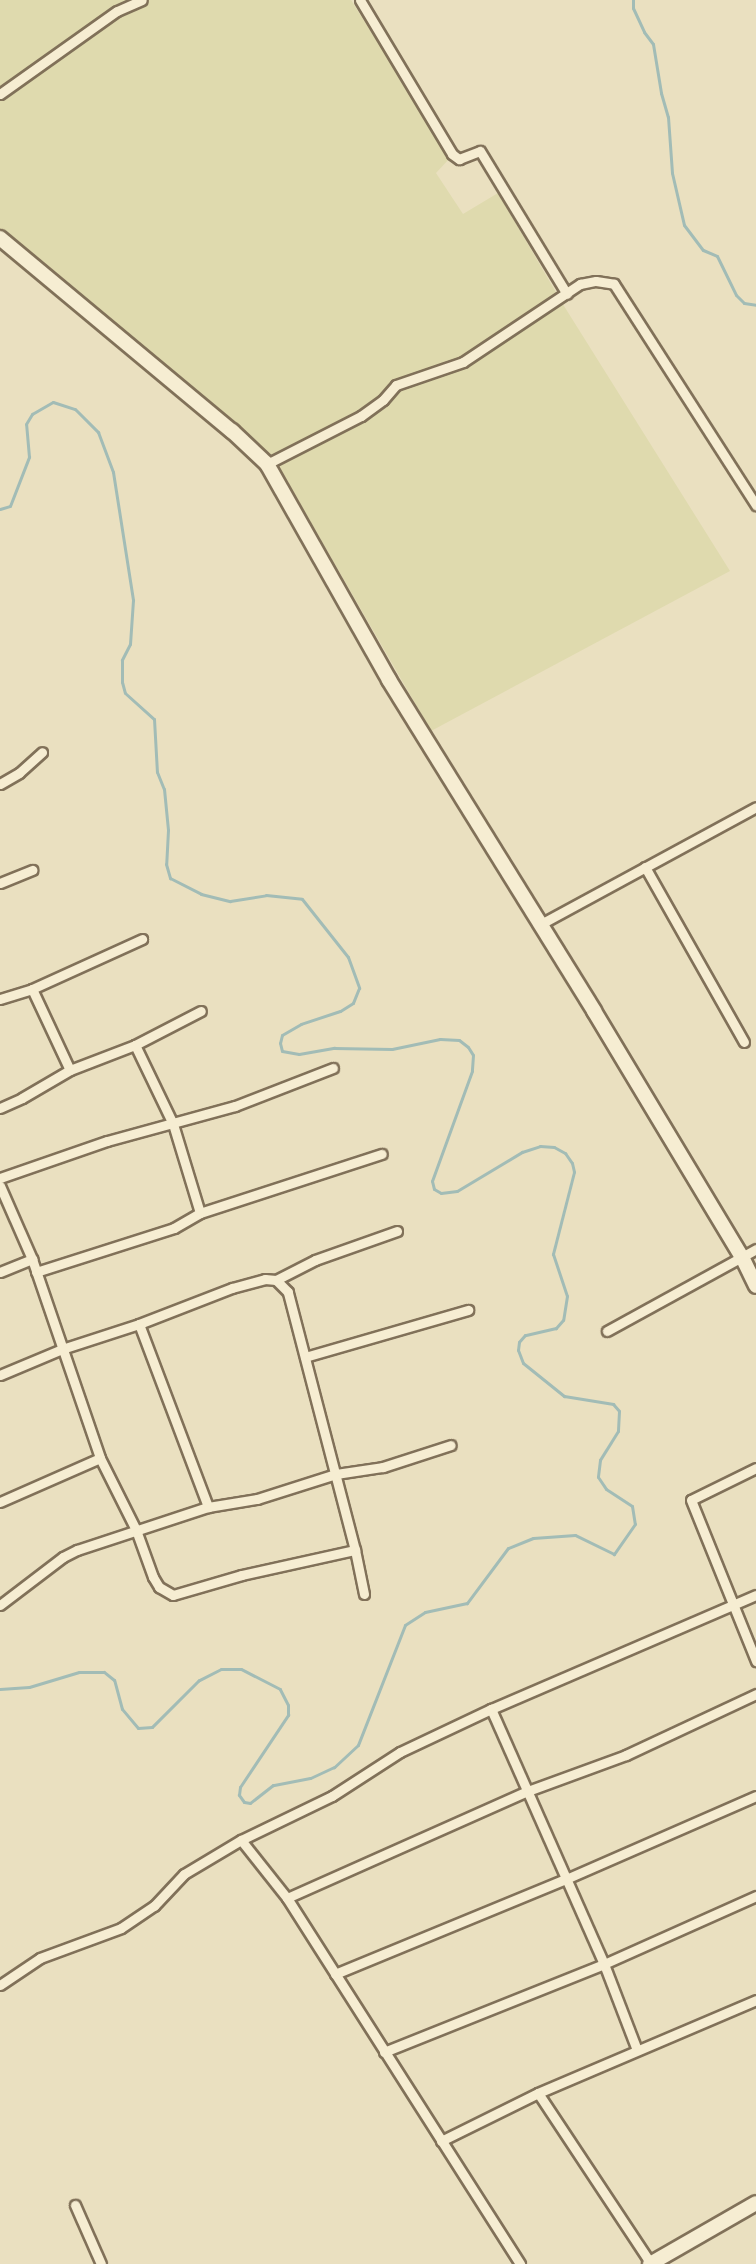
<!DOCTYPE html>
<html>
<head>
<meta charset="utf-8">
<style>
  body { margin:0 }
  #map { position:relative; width:756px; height:2264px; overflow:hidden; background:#eae0c0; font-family:Bitter,serif }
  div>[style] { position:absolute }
  .farmland>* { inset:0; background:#dfdaae }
  .stream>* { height:3px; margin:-1.5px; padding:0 1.5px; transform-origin:1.5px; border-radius:1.5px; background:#a2bcb6 }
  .roads { filter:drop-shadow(2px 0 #817159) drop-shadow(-2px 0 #817159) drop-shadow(0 2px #817159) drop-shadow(0 -2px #817159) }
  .street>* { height:9px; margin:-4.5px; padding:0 4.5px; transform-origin:4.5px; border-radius:4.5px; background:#f6edd2 }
  .secondary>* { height:14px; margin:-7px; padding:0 7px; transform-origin:7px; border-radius:7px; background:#f6edd2 }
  span { translate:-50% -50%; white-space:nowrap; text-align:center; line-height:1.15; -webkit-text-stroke:6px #f2eacf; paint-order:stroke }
</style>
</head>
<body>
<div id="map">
  <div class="farmland">
    <div style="clip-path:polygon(0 0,351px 0,450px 158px,436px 173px,463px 214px,498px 193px,564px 306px,730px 571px,431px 731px,275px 460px,213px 404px,0 231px)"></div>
  </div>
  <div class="stream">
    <div style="left:633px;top:0;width:8px;rotate:90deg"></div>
    <div style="left:633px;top:8px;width:26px;rotate:65deg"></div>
    <div style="left:644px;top:32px;width:15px;rotate:53deg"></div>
    <div style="left:653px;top:44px;width:50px;rotate:80.7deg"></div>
    <div style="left:661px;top:93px;width:25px;rotate:74deg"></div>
    <div style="left:668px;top:117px;width:56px;rotate:85.9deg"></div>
    <div style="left:672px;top:173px;width:53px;rotate:77deg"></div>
    <div style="left:684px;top:225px;width:31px;rotate:53deg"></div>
    <div style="left:703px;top:250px;width:15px;rotate:23deg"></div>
    <div style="left:717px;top:256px;width:43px;rotate:64deg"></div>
    <div style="left:736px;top:295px;width:11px;rotate:45deg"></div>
    <div style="left:744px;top:303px;width:12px;rotate:9deg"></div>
    <div style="left:0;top:509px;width:10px;rotate:-17deg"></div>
    <div style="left:10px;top:506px;width:53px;rotate:-68.8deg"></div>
    <div style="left:29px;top:457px;width:33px;rotate:-95deg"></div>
    <div style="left:26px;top:424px;width:12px;rotate:-59deg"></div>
    <div style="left:32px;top:414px;width:24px;rotate:-30deg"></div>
    <div style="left:53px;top:402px;width:23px;rotate:18deg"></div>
    <div style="left:75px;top:409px;width:33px;rotate:45deg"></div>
    <div style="left:98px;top:432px;width:43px;rotate:69.4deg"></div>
    <div style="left:113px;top:472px;width:130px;rotate:81.1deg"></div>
    <div style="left:133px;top:600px;width:44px;rotate:93.9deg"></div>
    <div style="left:130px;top:644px;width:18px;rotate:117deg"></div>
    <div style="left:122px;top:660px;width:22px;rotate:90deg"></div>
    <div style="left:122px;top:682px;width:11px;rotate:75deg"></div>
    <div style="left:125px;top:693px;width:39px;rotate:42deg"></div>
    <div style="left:154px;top:719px;width:53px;rotate:86.8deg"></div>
    <div style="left:157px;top:772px;width:18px;rotate:68deg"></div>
    <div style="left:164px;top:789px;width:41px;rotate:84.4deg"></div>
    <div style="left:168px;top:830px;width:34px;rotate:93deg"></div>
    <div style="left:166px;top:864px;width:15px;rotate:74deg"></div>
    <div style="left:170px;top:878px;width:35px;rotate:27deg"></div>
    <div style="left:201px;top:894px;width:30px;rotate:14deg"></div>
    <div style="left:230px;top:901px;width:36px;rotate:-9deg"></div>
    <div style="left:266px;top:895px;width:36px;rotate:6deg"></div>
    <div style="left:302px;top:899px;width:74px;rotate:51.6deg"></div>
    <div style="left:348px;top:957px;width:33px;rotate:70deg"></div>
    <div style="left:359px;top:988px;width:16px;rotate:112deg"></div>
    <div style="left:353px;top:1003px;width:15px;rotate:148deg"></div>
    <div style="left:340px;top:1011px;width:41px;rotate:161.6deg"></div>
    <div style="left:301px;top:1024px;width:22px;rotate:150deg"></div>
    <div style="left:282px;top:1035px;width:8px;rotate:104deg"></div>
    <div style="left:280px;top:1043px;width:8px;rotate:76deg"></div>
    <div style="left:282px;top:1051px;width:17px;rotate:10deg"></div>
    <div style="left:299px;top:1054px;width:36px;rotate:-10deg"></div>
    <div style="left:334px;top:1048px;width:58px;rotate:1deg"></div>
    <div style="left:392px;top:1049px;width:49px;rotate:-11.8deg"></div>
    <div style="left:440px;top:1039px;width:19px;rotate:3deg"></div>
    <div style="left:459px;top:1040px;width:11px;rotate:38deg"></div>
    <div style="left:468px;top:1047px;width:9px;rotate:58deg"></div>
    <div style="left:473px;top:1055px;width:16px;rotate:94deg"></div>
    <div style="left:472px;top:1071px;width:117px;rotate:110deg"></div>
    <div style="left:432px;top:1181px;width:8px;rotate:76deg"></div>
    <div style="left:434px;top:1189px;width:8px;rotate:30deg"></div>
    <div style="left:441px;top:1193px;width:16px;rotate:-7deg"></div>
    <div style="left:457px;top:1191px;width:76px;rotate:-31deg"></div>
    <div style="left:522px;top:1152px;width:19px;rotate:-18deg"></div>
    <div style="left:540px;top:1146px;width:14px;rotate:4deg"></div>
    <div style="left:554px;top:1147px;width:13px;rotate:29deg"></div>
    <div style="left:565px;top:1153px;width:12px;rotate:55deg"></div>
    <div style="left:572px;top:1163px;width:9px;rotate:77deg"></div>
    <div style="left:574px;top:1172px;width:85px;rotate:104.4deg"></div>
    <div style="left:553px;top:1254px;width:44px;rotate:71.6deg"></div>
    <div style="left:567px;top:1296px;width:24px;rotate:99deg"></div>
    <div style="left:563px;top:1320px;width:11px;rotate:131deg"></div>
    <div style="left:556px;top:1328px;width:32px;rotate:167deg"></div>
    <div style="left:525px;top:1335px;width:9px;rotate:131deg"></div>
    <div style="left:519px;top:1342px;width:8px;rotate:97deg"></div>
    <div style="left:518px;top:1350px;width:14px;rotate:69deg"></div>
    <div style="left:523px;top:1363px;width:53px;rotate:38.8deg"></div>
    <div style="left:564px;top:1396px;width:50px;rotate:9.3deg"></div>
    <div style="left:613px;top:1404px;width:9px;rotate:49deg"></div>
    <div style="left:619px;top:1411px;width:20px;rotate:93deg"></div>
    <div style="left:618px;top:1431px;width:34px;rotate:122deg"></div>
    <div style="left:600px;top:1460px;width:17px;rotate:97deg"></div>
    <div style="left:598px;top:1477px;width:14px;rotate:56deg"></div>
    <div style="left:606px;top:1489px;width:31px;rotate:33deg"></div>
    <div style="left:632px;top:1506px;width:18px;rotate:81deg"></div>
    <div style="left:635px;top:1524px;width:37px;rotate:125deg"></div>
    <div style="left:614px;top:1554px;width:43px;rotate:-154deg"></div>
    <div style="left:575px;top:1535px;width:42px;rotate:175.9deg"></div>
    <div style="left:533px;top:1538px;width:27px;rotate:158deg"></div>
    <div style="left:508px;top:1548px;width:69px;rotate:126.7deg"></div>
    <div style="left:467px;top:1603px;width:43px;rotate:167.9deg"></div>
    <div style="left:425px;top:1612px;width:24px;rotate:147deg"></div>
    <div style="left:405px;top:1625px;width:129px;rotate:111.4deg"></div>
    <div style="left:358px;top:1745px;width:33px;rotate:137deg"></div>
    <div style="left:334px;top:1767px;width:26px;rotate:155deg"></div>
    <div style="left:310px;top:1778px;width:38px;rotate:169deg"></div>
    <div style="left:273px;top:1785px;width:29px;rotate:142deg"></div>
    <div style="left:250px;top:1803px;width:6px;rotate:-171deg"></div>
    <div style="left:244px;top:1802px;width:9px;rotate:-126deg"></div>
    <div style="left:239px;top:1795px;width:8px;rotate:-83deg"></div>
    <div style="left:240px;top:1787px;width:87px;rotate:-56.3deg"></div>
    <div style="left:288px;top:1715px;width:10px;rotate:-90deg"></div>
    <div style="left:288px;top:1705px;width:18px;rotate:-117deg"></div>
    <div style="left:280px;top:1689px;width:44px;rotate:-152.9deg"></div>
    <div style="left:241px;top:1669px;width:20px;rotate:180deg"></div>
    <div style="left:221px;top:1669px;width:25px;rotate:153deg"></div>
    <div style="left:199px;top:1680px;width:66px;rotate:135deg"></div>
    <div style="left:152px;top:1727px;width:14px;rotate:176deg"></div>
    <div style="left:138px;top:1728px;width:25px;rotate:-130deg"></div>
    <div style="left:122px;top:1709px;width:30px;rotate:-105deg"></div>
    <div style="left:114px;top:1680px;width:13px;rotate:-141deg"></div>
    <div style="left:104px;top:1672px;width:25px;rotate:180deg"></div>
    <div style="left:79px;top:1672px;width:52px;rotate:163.3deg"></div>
    <div style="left:29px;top:1687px;width:29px;rotate:176deg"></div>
  </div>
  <div class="roads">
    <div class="street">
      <div style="left:360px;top:0;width:179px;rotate:59.1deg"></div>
      <div style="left:452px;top:154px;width:9px;rotate:36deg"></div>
      <div style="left:459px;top:159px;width:22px;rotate:-21deg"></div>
      <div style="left:480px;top:151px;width:167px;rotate:58.7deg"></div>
      <div style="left:0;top:94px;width:143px;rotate:-35.4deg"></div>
      <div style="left:117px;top:11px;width:27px;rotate:-24deg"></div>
      <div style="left:267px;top:464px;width:106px;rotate:-27.1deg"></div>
      <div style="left:361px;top:416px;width:27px;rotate:-36deg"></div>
      <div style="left:383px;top:400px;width:20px;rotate:-49deg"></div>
      <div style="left:396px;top:385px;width:71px;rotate:-18.9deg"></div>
      <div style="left:463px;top:362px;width:141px;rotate:-33.7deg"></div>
      <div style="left:580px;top:284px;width:16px;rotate:-11deg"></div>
      <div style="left:596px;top:281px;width:18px;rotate:9deg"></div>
      <div style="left:614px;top:284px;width:263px;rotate:57.3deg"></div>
      <div style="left:0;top:784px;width:22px;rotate:-30deg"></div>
      <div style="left:19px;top:773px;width:31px;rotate:-42deg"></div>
      <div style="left:645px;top:867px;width:201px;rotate:60.5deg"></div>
      <div style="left:0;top:883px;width:35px;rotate:-22deg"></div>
      <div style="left:539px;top:925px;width:247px;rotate:-28.5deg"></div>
      <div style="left:32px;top:989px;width:89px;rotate:64.9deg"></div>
      <div style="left:0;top:999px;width:34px;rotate:-17deg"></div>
      <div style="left:32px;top:989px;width:121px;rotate:-24.4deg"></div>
      <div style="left:135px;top:1045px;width:88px;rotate:64.3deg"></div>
      <div style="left:173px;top:1124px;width:93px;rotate:73.1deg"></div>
      <div style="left:0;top:1108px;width:24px;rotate:-24deg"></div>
      <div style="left:22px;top:1098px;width:56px;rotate:-30.3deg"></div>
      <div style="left:70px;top:1070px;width:70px;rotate:-21deg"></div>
      <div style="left:135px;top:1045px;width:74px;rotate:-27.3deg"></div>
      <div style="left:0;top:1178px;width:113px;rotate:-19.1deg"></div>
      <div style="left:107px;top:1141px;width:133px;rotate:-15.3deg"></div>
      <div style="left:235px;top:1106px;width:105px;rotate:-21.2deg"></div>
      <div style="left:0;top:1186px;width:80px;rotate:66.3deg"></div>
      <div style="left:32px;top:1259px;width:210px;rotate:71.1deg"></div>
      <div style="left:100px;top:1458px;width:80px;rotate:63.4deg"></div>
      <div style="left:136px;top:1530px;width:50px;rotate:70.1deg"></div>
      <div style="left:153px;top:1577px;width:12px;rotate:59deg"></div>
      <div style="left:159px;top:1587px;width:16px;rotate:30deg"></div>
      <div style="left:173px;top:1595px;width:72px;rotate:-16.2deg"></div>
      <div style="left:242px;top:1575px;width:116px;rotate:-12.5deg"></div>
      <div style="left:355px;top:1550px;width:267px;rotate:-104.6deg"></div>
      <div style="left:288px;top:1292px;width:17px;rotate:-135deg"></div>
      <div style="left:0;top:1272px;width:35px;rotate:-22deg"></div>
      <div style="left:36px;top:1272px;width:145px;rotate:-17.7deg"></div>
      <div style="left:174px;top:1228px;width:30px;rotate:-30deg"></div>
      <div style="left:200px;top:1213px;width:191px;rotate:-18deg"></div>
      <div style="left:139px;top:1324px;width:196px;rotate:69.3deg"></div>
      <div style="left:607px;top:1331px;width:170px;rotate:-28.8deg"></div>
      <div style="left:305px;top:1357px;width:170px;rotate:-16.1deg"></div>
      <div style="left:0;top:1375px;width:67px;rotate:-22.8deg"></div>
      <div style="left:62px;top:1349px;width:81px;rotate:-18deg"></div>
      <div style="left:139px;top:1324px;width:100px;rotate:-21.2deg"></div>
      <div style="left:232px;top:1288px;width:34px;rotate:-15deg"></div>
      <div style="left:265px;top:1279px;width:11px;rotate:5deg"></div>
      <div style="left:276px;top:1280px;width:44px;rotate:-27.1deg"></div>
      <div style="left:315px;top:1260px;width:87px;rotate:-19.5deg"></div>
      <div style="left:756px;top:1468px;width:72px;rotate:153.8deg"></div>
      <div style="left:691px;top:1500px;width:174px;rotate:68deg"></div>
      <div style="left:0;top:1502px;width:109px;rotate:-23.7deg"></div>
      <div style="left:355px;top:1550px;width:45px;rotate:78.4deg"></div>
      <div style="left:0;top:1605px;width:79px;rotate:-37.3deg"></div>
      <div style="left:63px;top:1557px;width:16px;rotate:-27deg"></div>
      <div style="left:77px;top:1550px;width:138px;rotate:-18.2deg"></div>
      <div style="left:208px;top:1507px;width:50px;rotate:-9.3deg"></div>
      <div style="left:257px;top:1499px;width:83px;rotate:-17.6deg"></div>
      <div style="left:336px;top:1474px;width:48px;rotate:-8.5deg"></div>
      <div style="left:383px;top:1467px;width:71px;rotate:-17.9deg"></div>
      <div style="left:491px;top:1709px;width:279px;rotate:66.1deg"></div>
      <div style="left:604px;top:1964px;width:92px;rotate:69deg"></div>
      <div style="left:241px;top:1840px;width:74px;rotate:51.6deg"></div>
      <div style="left:287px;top:1898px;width:434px;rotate:57.5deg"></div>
      <div style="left:287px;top:1898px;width:261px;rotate:-24deg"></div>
      <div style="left:525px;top:1792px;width:108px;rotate:-20.1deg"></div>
      <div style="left:626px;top:1755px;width:144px;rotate:-25.1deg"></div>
      <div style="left:335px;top:1974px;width:250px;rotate:-22.4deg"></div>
      <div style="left:566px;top:1879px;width:207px;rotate:-23.6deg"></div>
      <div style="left:0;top:1985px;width:48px;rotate:-34deg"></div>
      <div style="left:40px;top:1958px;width:86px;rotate:-20.3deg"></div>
      <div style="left:121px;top:1928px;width:40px;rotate:-34deg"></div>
      <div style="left:154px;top:1906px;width:44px;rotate:-46.8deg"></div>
      <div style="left:184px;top:1874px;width:66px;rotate:-30.8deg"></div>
      <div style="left:241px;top:1840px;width:101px;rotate:-25.8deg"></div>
      <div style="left:332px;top:1796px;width:81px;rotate:-32.9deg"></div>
      <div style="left:400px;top:1752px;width:101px;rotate:-25.3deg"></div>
      <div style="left:491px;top:1709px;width:288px;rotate:-23.3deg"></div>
      <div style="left:384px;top:2052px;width:237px;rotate:-21.8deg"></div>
      <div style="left:604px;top:1964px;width:167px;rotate:-24.1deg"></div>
      <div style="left:538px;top:2093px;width:205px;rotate:56.5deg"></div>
      <div style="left:441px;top:2141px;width:108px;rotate:-26.3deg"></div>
      <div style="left:538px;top:2093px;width:237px;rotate:-23.1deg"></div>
      <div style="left:75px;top:2205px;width:64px;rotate:66.2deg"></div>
    </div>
    <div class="secondary">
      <div style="left:0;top:238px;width:302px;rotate:39.8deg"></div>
      <div style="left:232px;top:431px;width:48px;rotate:43.3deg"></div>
      <div style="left:267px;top:464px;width:248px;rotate:60.5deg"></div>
      <div style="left:389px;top:680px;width:389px;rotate:58.2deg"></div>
      <div style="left:594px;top:1011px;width:287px;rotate:59deg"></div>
      <div style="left:742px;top:1257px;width:32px;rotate:64deg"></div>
      <div style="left:650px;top:2264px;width:122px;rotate:-29.9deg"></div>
    </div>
  </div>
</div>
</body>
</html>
